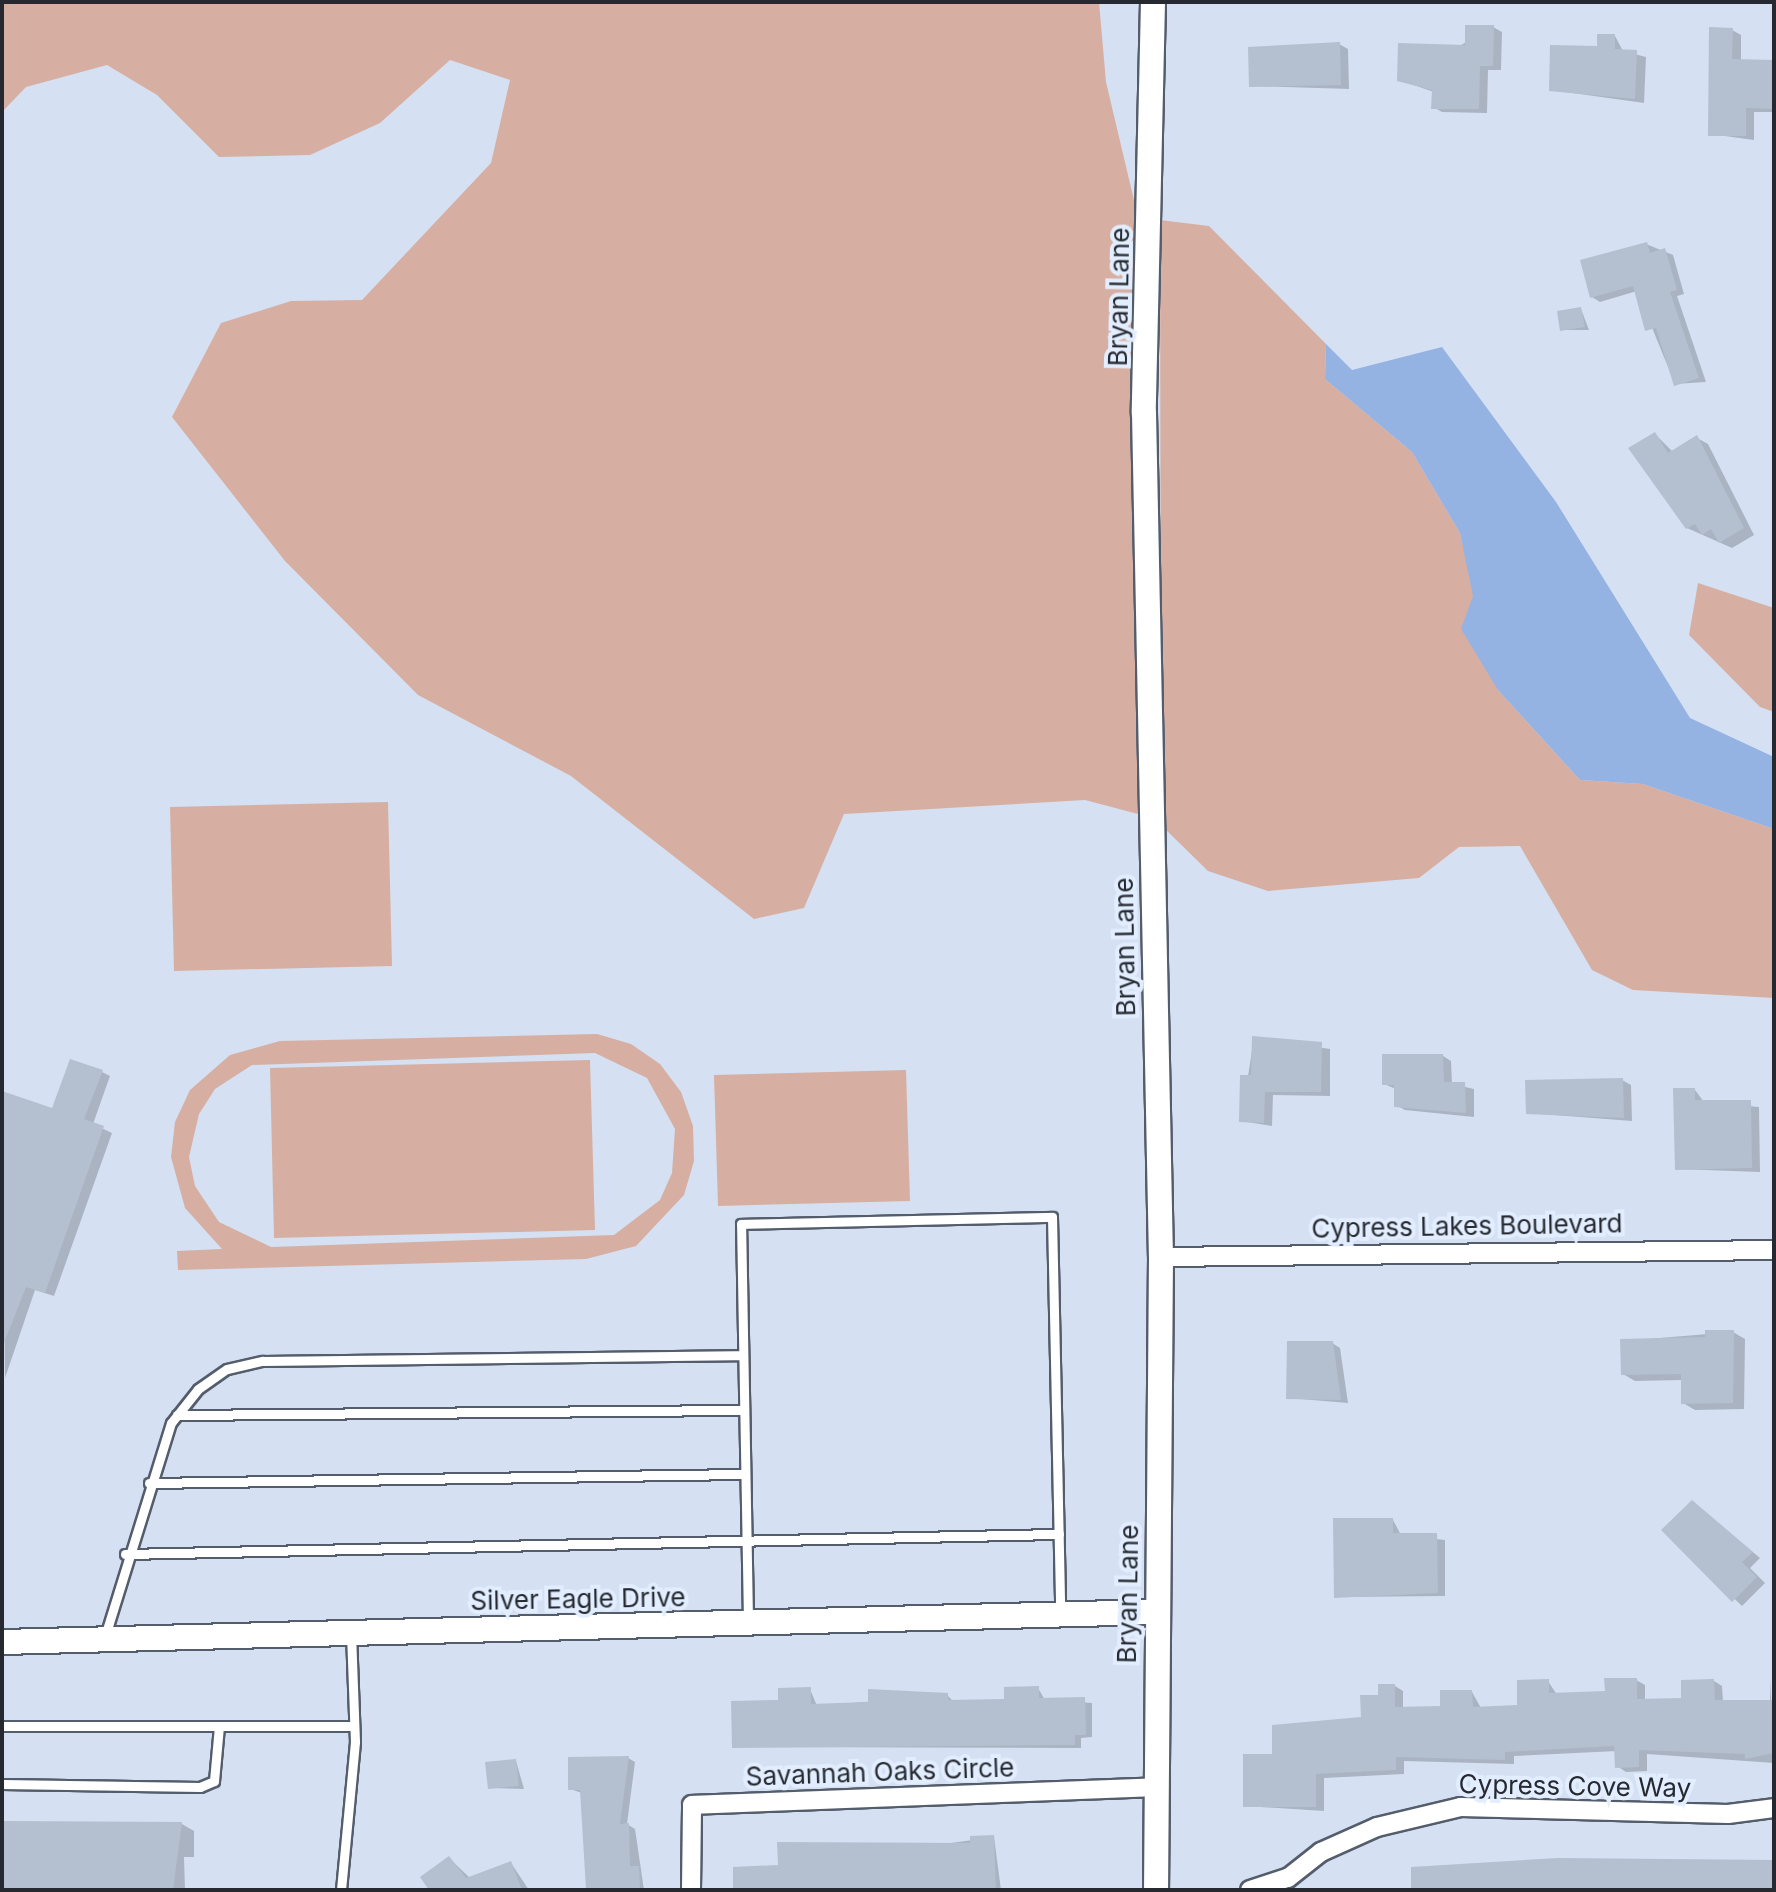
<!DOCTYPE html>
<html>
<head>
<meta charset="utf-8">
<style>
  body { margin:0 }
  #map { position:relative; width:1776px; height:1892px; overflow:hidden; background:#d5e0f2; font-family:Inter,sans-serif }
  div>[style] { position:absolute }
  .green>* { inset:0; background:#d6afa2 }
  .water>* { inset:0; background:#94b2e2 }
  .shadow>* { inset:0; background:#0003 }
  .building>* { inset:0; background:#b4bfd0 }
  .roads { filter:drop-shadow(2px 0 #545d6c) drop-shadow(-2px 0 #545d6c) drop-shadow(0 2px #545d6c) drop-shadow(0 -2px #545d6c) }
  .lane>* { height:9px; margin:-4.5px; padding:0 4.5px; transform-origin:4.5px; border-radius:4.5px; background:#fff }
  .street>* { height:18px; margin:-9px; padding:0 9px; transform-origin:9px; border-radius:9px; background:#fff }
  .secondary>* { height:24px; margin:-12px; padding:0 12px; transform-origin:12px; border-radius:12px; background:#fff }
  span { translate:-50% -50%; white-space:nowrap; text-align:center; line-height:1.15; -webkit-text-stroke:8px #e2eeff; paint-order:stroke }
  .street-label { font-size:26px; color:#262a30 }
  .frame { position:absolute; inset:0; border:4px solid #262a30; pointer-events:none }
</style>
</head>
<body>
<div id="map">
  <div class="green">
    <div style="clip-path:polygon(2px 2px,1099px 2px,1106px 82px,1137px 213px,1138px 814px,1085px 800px,844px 814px,804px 908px,754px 919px,571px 776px,418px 695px,285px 561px,172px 417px,221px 323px,291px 301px,362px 300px,491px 163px,510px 80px,450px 60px,380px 123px,310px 155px,219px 157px,157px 95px,107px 65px,26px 87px,2px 112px)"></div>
    <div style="clip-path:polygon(1160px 220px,1209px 226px,1326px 344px,1325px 379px,1412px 452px,1460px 533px,1498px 690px,1580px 780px,1643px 784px,1774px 829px,1774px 998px,1633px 990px,1592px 970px,1520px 846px,1459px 847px,1419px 878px,1268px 891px,1208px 871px,1161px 825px)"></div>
    <div style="clip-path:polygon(1698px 583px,1774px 608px,1774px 712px,1760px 707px,1689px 635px)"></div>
    <div style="clip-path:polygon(388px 802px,392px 966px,174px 971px,170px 807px)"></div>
    <div style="clip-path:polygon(evenodd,597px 1034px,631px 1044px,660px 1064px,681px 1092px,693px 1126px,694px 1161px,684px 1195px,636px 1246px,586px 1259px,178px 1270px,177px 1251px,222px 1249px,185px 1208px,171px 1157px,175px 1122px,190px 1090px,230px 1055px,280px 1041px,597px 1034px,595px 1053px,647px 1078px,675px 1129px,672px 1173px,660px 1200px,614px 1235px,271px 1247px,219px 1222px,195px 1186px,189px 1157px,199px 1114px,215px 1089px,252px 1065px,595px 1053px)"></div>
    <div style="clip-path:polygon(590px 1060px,595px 1230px,274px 1238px,270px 1068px)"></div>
    <div style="clip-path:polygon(906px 1070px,910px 1201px,718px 1206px,714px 1075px)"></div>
  </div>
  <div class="water">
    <div style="clip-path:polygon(1326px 344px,1352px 370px,1442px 347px,1556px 502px,1690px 718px,1774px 757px,1774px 829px,1643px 784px,1580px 780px,1498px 690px,1461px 629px,1473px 596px,1460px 533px,1412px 452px,1325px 379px)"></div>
  </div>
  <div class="shadow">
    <div style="clip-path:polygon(1493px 27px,1502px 32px,1501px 70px,1488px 70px,1487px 113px,1442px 112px,1433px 107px,1434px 92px,1399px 80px)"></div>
    <div style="clip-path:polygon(1732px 30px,1741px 35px,1741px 61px,1774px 62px,1774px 112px,1754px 112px,1754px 140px,1710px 134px)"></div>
    <div style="clip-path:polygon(1615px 36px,1623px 51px,1646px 57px,1644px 103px,1551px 90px)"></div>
    <div style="clip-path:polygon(1339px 44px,1348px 49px,1349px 89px,1251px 86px)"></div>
    <div style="clip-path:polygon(1646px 244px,1673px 255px,1684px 294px,1677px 296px,1706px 382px,1675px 384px,1637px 291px,1600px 302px,1592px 297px)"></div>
    <div style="clip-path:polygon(1581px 309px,1589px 330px,1562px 330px)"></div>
    <div style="clip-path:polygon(1655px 434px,1673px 452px,1697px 438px,1708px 444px,1754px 535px,1732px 548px,1687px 528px)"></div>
    <div style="clip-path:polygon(1254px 1038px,1330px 1049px,1330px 1096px,1273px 1095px,1272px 1126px,1241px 1121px)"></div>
    <div style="clip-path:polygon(1443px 1056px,1451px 1061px,1452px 1084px,1474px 1089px,1474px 1117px,1405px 1110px,1396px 1105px,1396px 1089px,1384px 1084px)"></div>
    <div style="clip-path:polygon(102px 1072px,110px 1076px,93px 1124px,112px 1133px,54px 1296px,35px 1290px,5px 1378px,2px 1093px,53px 1110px)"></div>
    <div style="clip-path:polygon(1622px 1080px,1631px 1085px,1632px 1121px,1528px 1113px)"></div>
    <div style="clip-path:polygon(1695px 1090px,1704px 1102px,1759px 1107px,1760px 1172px,1677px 1169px)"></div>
    <div style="clip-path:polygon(1733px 1332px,1745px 1339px,1744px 1409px,1695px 1410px,1683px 1403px,1683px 1380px,1635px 1381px,1623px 1374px,1622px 1341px)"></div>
    <div style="clip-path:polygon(1332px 1343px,1340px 1348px,1348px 1403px,1288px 1398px)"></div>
    <div style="clip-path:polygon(1692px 1502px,1760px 1558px,1750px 1568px,1765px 1583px,1742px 1606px,1664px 1530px)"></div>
    <div style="clip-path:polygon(1393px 1520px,1401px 1535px,1445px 1540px,1445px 1596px,1336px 1597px)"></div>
    <div style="clip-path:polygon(1770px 1678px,1774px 1763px,1647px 1754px,1647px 1771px,1626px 1772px,1617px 1766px,1617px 1751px,1514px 1756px,1514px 1764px,1404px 1761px,1404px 1774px,1324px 1778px,1324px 1811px,1245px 1806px,1274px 1756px,1363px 1719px,1395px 1686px,1403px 1691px,1403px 1709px,1442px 1708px,1472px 1692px,1481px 1708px,1519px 1707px,1548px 1681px,1557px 1695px,1607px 1693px,1636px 1680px,1645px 1685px,1645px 1701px,1683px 1700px,1714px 1681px,1722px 1686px,1723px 1702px,1770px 1702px)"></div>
    <div style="clip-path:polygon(1038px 1688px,1045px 1700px,1092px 1703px,1092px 1737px,1081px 1738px,1081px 1748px,734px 1747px,780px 1702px,810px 1689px,817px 1706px,947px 1695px,954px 1702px,1006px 1701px)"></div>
    <div style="clip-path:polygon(628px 1758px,635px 1762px,627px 1824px,635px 1829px,644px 1890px,587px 1890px,582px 1793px,570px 1789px)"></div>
    <div style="clip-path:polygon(516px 1761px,524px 1789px,490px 1788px)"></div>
    <div style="clip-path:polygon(2px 1823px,182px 1824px,194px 1831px,194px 1857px,184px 1857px,185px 1890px,2px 1890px)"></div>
    <div style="clip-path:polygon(994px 1837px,1001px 1890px,735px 1890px,780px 1867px)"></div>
    <div style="clip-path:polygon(449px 1858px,471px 1879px,511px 1863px,529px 1890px,432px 1890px)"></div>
  </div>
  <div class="building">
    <div style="clip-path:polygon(1465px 25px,1494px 25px,1493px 66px,1480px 66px,1479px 109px,1431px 109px,1432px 90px,1397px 81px,1398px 43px,1465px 45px)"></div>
    <div style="clip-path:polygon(1709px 27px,1733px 28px,1732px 59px,1774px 60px,1774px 109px,1746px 108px,1746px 136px,1708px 136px)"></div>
    <div style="clip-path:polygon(1597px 34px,1615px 34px,1615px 49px,1637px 50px,1635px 99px,1549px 91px,1550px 45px,1597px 46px)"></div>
    <div style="clip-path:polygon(1340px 42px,1341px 85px,1249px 87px,1248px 47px)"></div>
    <div style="clip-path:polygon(1647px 242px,1650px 253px,1665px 248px,1677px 290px,1670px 292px,1699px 378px,1674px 386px,1656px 328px,1645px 331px,1633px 286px,1590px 298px,1580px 260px)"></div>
    <div style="clip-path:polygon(1581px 307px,1585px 327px,1560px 331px,1557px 311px)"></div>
    <div style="clip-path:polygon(1655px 432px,1668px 453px,1697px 435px,1744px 528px,1719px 543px,1711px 529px,1702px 535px,1695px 524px,1686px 529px,1628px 448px)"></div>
    <div style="clip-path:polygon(1252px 1036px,1322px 1042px,1321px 1092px,1265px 1092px,1264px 1123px,1239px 1122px,1240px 1075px,1251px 1075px)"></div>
    <div style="clip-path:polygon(1382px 1054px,1443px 1054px,1444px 1082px,1465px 1082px,1466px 1113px,1394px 1107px,1394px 1085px,1382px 1085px)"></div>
    <div style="clip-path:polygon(70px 1059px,103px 1070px,84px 1119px,104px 1126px,45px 1293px,26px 1287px,2px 1348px,2px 1091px,52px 1108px)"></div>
    <div style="clip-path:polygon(1623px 1078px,1624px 1118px,1526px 1114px,1525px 1080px)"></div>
    <div style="clip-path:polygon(1673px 1088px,1695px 1088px,1695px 1100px,1751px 1100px,1752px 1168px,1675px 1170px)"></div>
    <div style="clip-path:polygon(1705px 1330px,1734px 1330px,1733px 1403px,1681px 1404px,1681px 1374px,1621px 1375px,1620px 1339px,1705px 1337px)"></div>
    <div style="clip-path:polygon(1287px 1341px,1333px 1341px,1341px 1400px,1286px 1399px)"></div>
    <div style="clip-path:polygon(1692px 1500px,1753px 1552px,1742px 1562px,1757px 1577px,1732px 1602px,1661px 1530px)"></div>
    <div style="clip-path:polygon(1333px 1518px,1393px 1518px,1393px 1533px,1437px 1533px,1438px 1593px,1334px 1598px)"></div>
    <div style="clip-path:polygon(1604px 1678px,1637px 1678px,1637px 1699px,1681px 1698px,1681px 1680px,1714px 1679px,1715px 1700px,1774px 1700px,1774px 1753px,1745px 1759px,1745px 1754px,1639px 1750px,1639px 1767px,1615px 1768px,1614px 1746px,1505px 1752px,1505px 1760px,1396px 1757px,1396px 1770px,1316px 1774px,1316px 1807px,1243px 1807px,1243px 1754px,1272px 1754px,1272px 1725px,1361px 1717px,1360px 1695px,1378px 1695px,1378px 1684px,1395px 1684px,1395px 1707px,1440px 1706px,1440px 1690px,1472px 1690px,1473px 1707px,1517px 1705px,1517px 1680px,1549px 1679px,1549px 1693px,1605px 1691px)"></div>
    <div style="clip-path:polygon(1039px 1686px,1039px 1698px,1085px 1697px,1086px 1735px,1075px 1735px,1075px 1745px,732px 1748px,731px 1701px,778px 1700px,778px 1688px,811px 1687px,811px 1704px,868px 1702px,868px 1689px,948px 1693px,948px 1700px,1004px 1699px,1004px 1687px)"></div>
    <div style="clip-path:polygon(629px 1756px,620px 1824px,629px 1823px,630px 1866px,639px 1866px,640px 1888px,586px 1889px,580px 1790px,568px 1790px,568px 1757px)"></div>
    <div style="clip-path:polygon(516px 1759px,519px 1786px,488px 1789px,485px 1762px)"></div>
    <div style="clip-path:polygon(2px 1821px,182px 1822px,173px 1890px,2px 1890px)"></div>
    <div style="clip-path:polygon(994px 1835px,996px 1890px,733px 1890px,733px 1867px,778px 1865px,777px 1842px,970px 1843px,970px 1836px)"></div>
    <div style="clip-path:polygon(449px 1856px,466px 1878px,511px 1861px,522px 1890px,429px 1890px,420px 1877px)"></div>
    <div style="clip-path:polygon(1558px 1858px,1774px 1860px,1774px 1890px,1411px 1890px,1411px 1867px)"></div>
  </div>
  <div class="roads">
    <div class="lane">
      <div style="left:177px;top:1415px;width:566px;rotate:-0.51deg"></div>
      <div style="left:149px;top:1483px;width:596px;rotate:-0.87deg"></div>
      <div style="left:125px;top:1554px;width:934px;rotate:-1.23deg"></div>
      <div style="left:748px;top:1620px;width:396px;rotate:-91deg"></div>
      <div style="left:741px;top:1224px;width:311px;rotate:-1.3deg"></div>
      <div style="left:1052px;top:1217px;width:395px;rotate:88.8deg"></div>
      <div style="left:105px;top:1636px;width:223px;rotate:-72.8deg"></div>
      <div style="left:171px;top:1423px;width:43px;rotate:-51.5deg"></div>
      <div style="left:198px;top:1389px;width:35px;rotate:-35deg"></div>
      <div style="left:227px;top:1369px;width:37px;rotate:-13deg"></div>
      <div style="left:263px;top:1361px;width:479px;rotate:-0.7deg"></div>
      <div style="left:2px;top:1726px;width:352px"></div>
      <div style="left:2px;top:1784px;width:198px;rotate:0.9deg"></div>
      <div style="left:200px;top:1787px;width:15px;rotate:-23deg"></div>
      <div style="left:214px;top:1781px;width:55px;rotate:-84.8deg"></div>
      <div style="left:341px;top:1890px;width:149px;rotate:-84.6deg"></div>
      <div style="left:355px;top:1742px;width:108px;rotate:-92.1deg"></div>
    </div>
    <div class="street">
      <div style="left:1161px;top:1257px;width:613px;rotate:-0.65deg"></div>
      <div style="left:691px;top:1890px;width:85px;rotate:-89.3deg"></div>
      <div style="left:692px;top:1805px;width:463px;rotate:-2.2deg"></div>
      <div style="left:1250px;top:1890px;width:40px;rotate:-18deg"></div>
      <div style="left:1288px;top:1878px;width:42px;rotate:-38.2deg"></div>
      <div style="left:1321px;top:1852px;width:61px;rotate:-24.1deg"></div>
      <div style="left:1377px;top:1827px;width:86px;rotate:-13.4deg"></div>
      <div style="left:1461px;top:1807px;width:267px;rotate:1.5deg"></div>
      <div style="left:1728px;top:1814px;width:46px;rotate:-7.4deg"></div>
    </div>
    <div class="secondary">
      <div style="left:1153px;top:2px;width:411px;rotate:91.3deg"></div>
      <div style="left:1144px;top:413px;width:844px;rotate:88.85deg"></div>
      <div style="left:1161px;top:1257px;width:633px;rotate:90.45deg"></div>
      <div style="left:2px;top:1642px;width:1153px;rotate:-1.49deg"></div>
    </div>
  </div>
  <div class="street-label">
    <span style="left:1119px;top:297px;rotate:-89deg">Bryan Lane</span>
    <span style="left:1125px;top:947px;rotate:-91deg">Bryan Lane</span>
    <span style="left:1467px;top:1226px;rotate:-1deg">Cypress Lakes Boulevard</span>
    <span style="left:1128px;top:1594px;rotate:-89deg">Bryan Lane</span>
    <span style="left:578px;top:1599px;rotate:-1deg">Silver Eagle Drive</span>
    <span style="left:880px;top:1772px;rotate:-2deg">Savannah Oaks Circle</span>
    <span style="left:1575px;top:1786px;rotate:1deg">Cypress Cove Way</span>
  </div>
  <div class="frame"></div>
</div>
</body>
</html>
